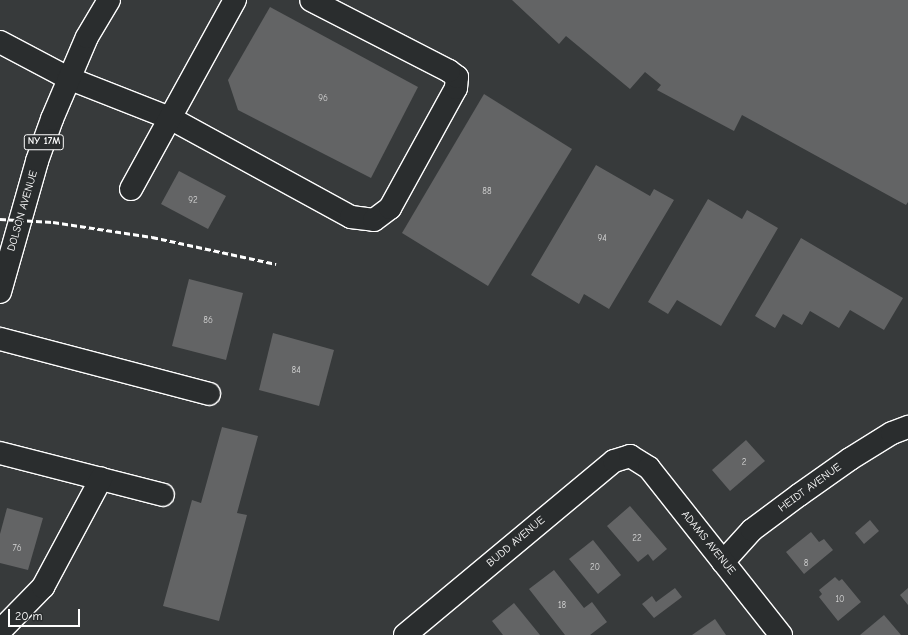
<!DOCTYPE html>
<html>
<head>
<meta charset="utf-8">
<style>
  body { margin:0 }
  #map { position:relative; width:908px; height:635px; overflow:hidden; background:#373a3b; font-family:"Comic Neue",sans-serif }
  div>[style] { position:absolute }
  .building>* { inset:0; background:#636465 }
  .roads { filter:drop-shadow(1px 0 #fff) drop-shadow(-1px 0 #fff) drop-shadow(0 1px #fff) drop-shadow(0 -1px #fff) }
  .minor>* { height:22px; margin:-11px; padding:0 11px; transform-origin:11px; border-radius:11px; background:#2a2d2e }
  .major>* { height:22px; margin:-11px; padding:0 11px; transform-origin:11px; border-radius:11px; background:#2a2d2e }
  .rail>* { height:3px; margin-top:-1.5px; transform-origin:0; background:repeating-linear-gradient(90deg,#fff 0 6px,transparent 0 9px) }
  span { translate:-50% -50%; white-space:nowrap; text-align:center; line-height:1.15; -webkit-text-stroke:3.5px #2a2d2e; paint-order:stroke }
  .number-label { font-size:9px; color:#d8d8d8 }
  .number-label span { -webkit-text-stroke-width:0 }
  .shield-label span { padding:1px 3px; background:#2a2d2e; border:1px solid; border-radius:3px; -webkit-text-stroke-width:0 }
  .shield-label { font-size:10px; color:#fff; font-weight:700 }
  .street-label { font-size:11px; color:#fff }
  .scale { position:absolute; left:8px; top:609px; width:72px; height:18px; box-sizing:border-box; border:2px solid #fff; border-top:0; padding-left:5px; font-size:12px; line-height:14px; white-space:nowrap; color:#fff; -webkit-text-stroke:3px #2a2d2e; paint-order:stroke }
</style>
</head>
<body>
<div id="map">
  <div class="building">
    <div style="clip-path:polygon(512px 0,908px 0,908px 202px,906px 205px,742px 115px,734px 131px,657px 90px,661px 85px,645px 72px,630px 89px,566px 36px,559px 44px)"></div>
    <div style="clip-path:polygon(270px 7px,418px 87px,371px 178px,238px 110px,228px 80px)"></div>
    <div style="clip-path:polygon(484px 94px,572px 149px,488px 286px,402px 233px)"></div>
    <div style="clip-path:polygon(596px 165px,650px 196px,654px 189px,674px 200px,609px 309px,584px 294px,579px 304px,531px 275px)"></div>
    <div style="clip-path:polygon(179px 171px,226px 196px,208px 229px,161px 204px)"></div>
    <div style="clip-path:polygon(708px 199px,742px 219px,747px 210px,778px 228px,721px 326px,677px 300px,668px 314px,648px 302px)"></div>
    <div style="clip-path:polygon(801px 238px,903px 298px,884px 330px,850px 310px,839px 328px,810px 311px,802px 325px,783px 314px,775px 328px,755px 316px)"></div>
    <div style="clip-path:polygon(189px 279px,243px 293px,226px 360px,172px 346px)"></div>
    <div style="clip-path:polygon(273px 333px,334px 350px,319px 406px,259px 390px)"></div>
    <div style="clip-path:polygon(222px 427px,258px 436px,237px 513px,247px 515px,219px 621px,163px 606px,192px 500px,201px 503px)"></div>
    <div style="clip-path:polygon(746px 440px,765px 461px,730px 491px,712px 470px)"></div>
    <div style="clip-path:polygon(630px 506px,667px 549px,653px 561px,648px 554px,638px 562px,607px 526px)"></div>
    <div style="clip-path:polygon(7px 508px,43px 518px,28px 570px,0 563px,0 534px)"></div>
    <div style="clip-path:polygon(870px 520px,879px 531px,864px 544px,855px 533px)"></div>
    <div style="clip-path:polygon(811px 532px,819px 542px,824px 539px,833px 550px,804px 574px,786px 552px)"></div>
    <div style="clip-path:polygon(593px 540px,621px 575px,598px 594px,569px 559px)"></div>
    <div style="clip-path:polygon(554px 570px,584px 608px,592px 602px,607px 622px,590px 635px,565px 635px,529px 589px)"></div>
    <div style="clip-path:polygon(835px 577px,839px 581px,842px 579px,861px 602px,838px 621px,819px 597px,822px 594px,819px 590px)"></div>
    <div style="clip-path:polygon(675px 588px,682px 597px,654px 618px,642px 604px,652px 596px,656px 602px)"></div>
    <div style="clip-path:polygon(908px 588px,908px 605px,900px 595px)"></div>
    <div style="clip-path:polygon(514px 603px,540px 635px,503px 635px,492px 621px)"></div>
    <div style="clip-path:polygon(884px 615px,901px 635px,860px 635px)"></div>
    <div style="clip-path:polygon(715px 619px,726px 635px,692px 635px)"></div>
  </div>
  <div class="roads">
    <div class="minor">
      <div style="left:0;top:42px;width:77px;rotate:27.9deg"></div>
      <div style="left:68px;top:78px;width:110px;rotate:21.4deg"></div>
      <div style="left:170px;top:118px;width:206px;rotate:28.7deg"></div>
      <div style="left:351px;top:217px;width:23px;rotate:7deg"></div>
      <div style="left:374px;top:220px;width:20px;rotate:-37deg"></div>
      <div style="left:390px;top:208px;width:137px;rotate:-61.2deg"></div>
      <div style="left:456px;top:88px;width:11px;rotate:-85deg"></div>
      <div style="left:457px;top:77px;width:10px;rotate:-143deg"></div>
      <div style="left:449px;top:71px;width:155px;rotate:-152.8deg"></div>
      <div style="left:131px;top:189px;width:216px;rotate:-61.2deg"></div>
      <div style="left:0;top:339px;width:216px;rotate:14.7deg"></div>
      <div style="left:0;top:453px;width:168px;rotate:14.4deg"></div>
      <div style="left:723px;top:562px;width:43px;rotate:-47.8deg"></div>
      <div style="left:752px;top:530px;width:59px;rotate:-36.7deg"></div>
      <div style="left:799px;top:495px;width:62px;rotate:-35.2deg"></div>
      <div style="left:850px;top:459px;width:49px;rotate:-31.8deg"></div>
      <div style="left:892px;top:433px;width:17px;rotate:-21deg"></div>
      <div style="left:0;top:631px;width:62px;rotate:-45.7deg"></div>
      <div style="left:43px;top:587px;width:123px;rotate:-61.8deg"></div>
      <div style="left:405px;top:635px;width:272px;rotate:-39.8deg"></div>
      <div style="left:614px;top:461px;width:17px;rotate:-17deg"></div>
      <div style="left:630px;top:456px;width:22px;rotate:32deg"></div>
      <div style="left:649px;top:468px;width:213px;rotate:51.7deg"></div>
    </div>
    <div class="major">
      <div style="left:0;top:292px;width:136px;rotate:-74.2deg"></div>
      <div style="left:37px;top:161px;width:45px;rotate:-70.3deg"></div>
      <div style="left:52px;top:119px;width:89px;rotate:-66.9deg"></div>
      <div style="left:87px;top:37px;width:43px;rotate:-59.3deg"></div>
    </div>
  </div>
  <div class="rail">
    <div style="left:0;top:219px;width:53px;rotate:3.2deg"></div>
    <div style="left:53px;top:222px;width:100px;rotate:8.6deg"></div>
    <div style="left:152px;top:237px;width:127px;rotate:12.3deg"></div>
  </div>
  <div class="number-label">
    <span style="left:323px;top:98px">96</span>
    <span style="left:487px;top:191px">88</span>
    <span style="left:193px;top:200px">92</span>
    <span style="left:602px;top:238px">94</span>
    <span style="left:208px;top:320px">86</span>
    <span style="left:296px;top:370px">84</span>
    <span style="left:744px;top:462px">2</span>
    <span style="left:637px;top:538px">22</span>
    <span style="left:17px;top:548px">76</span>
    <span style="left:806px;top:563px">8</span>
    <span style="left:595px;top:567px">20</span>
    <span style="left:840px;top:599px">10</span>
    <span style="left:562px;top:605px">18</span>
  </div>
  <div class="shield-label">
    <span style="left:44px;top:142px">NY 17M</span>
  </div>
  <div class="street-label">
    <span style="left:23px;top:211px;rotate:-74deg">DOLSON AVENUE</span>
    <span style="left:810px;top:488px;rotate:-36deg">HEIDT AVENUE</span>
    <span style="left:516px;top:542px;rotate:-40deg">BUDD AVENUE</span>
    <span style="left:708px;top:543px;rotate:51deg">ADAMS AVENUE</span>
  </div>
  <div class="scale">20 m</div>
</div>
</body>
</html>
